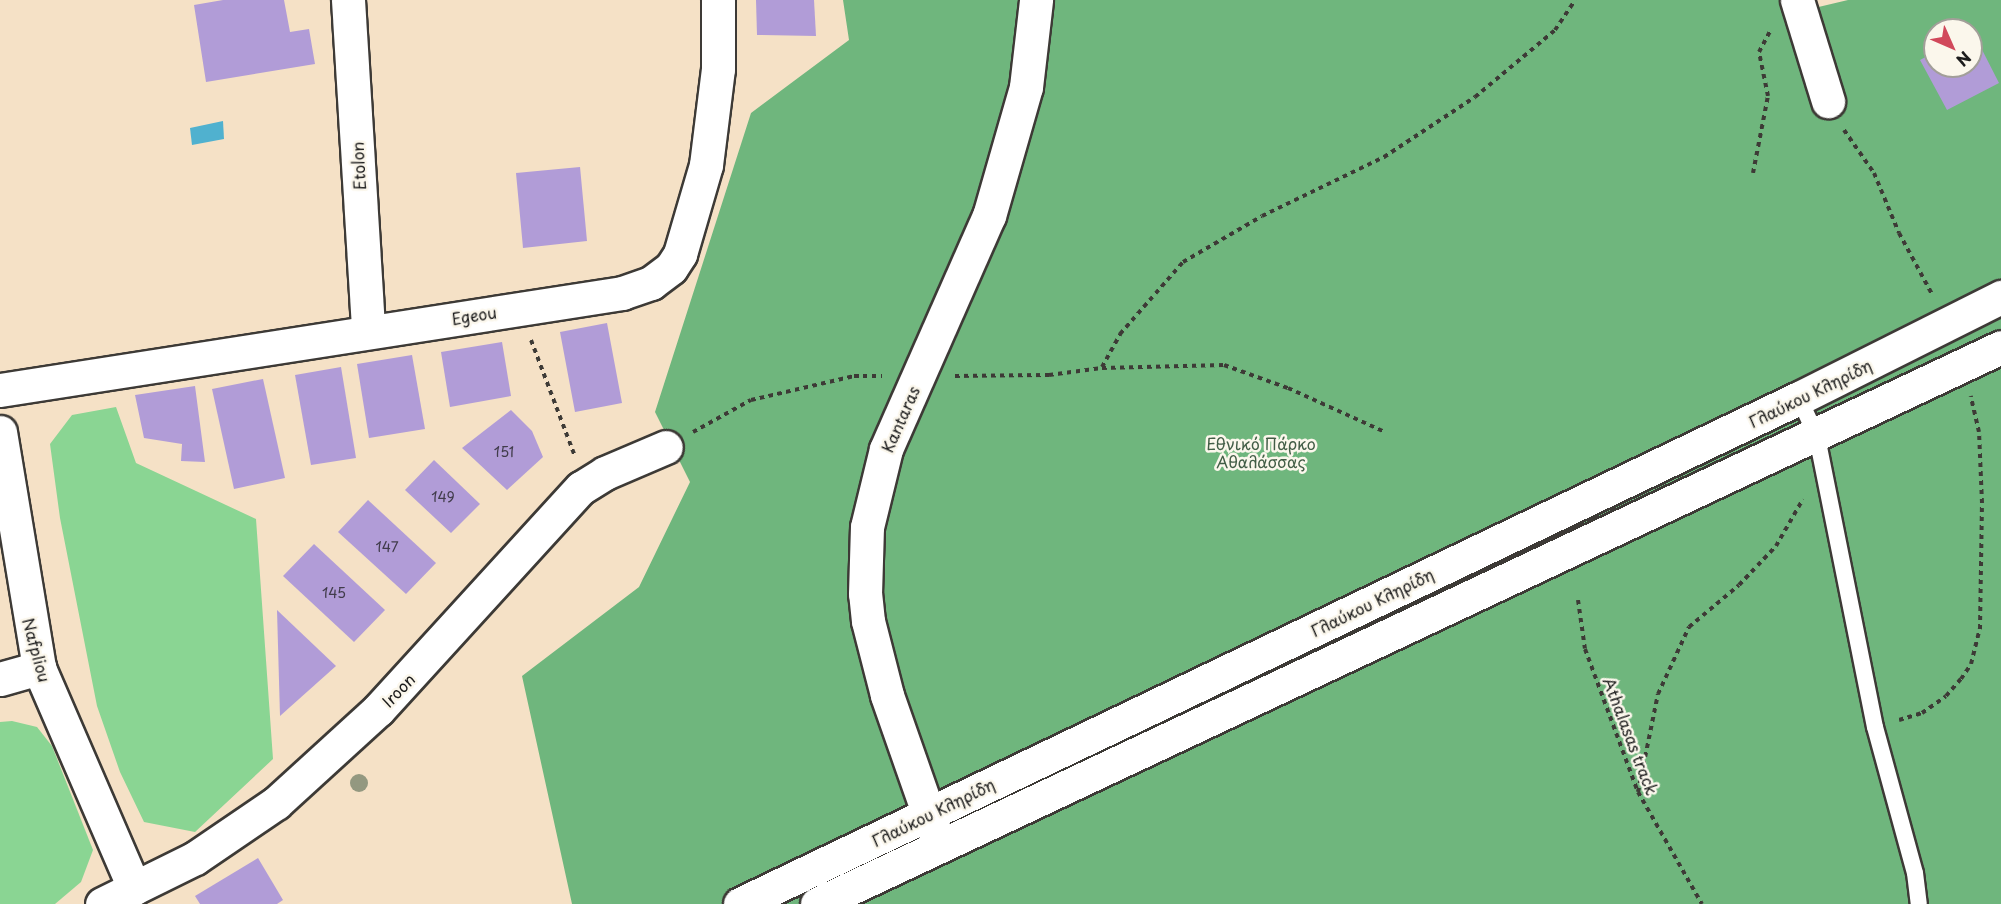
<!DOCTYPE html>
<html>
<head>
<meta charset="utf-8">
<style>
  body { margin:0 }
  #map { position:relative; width:2001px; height:904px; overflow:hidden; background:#f5e1c6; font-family:"Playpen Sans",sans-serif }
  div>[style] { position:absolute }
  .green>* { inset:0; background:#8ad593 }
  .forest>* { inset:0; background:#6fb67d }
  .water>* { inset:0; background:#50b1cf }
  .building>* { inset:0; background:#b19cd7 }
  .path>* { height:4px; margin-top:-2px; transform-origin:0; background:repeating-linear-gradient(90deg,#3d3a36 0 4.5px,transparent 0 9px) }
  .roads { filter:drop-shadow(2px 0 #3d3a36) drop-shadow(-2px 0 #3d3a36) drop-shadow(0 2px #3d3a36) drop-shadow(0 -2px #3d3a36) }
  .service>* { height:16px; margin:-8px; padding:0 8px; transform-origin:8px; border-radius:8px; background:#fff }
  .minor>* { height:33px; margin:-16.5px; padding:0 16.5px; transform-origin:16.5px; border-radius:16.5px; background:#fff }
  .primary>* { height:33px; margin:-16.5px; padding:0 16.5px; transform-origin:16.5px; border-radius:16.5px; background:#fff }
  .trees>* { width:18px; height:18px; margin:-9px; border-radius:50%; background:#939880 }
  span { translate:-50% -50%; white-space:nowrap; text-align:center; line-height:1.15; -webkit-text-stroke:5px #fbf7ec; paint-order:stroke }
  .number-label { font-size:14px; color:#413c4b }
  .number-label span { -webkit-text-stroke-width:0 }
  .street-label { font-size:16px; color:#1c1c1c }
  .park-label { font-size:16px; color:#425d46 }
  .north { position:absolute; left:1923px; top:18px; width:60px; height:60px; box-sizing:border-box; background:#fbf7ec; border:2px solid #a29f99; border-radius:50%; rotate:135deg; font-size:16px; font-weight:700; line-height:24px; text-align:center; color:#1c1c1c }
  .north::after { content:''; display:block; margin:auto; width:21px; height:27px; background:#d1495b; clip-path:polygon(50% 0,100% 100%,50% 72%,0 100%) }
</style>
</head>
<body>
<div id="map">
  <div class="green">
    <div style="clip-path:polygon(116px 407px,136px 463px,256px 519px,273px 759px,195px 832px,144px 822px,120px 772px,97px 706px,60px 518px,50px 444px,72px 415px)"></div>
    <div style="clip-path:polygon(12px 721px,37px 727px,52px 746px,93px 850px,81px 882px,55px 904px,0 904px,0 722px)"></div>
  </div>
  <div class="forest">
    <div style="clip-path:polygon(evenodd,843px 0,1784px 0,1789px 14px,1848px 0,2001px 0,2001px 904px,572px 904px,522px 676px,639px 587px,690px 482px,655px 412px,751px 113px,849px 40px,843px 0,1935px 30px,1971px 30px,1971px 66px,1935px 66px,1935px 30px)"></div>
  </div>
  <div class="water">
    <div style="clip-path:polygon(223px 121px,224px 139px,192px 145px,190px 128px)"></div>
  </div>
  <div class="building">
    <div style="clip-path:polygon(223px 0,284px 0,290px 32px,309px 29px,315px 64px,206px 82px,194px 5px)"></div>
    <div style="clip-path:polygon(756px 0,814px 0,816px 36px,757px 35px)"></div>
    <div style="clip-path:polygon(1973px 32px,1999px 83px,1947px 110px,1920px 60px,1935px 52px,1935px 66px,1971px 66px)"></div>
    <div style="clip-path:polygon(580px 167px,587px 241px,523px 248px,516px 173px)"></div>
    <div style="clip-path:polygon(607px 323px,622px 403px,575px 412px,560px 332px)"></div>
    <div style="clip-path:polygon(502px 342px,511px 396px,450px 407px,441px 352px)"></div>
    <div style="clip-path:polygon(412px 355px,425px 429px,369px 438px,357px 364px)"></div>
    <div style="clip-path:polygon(341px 367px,356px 458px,311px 465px,295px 375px)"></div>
    <div style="clip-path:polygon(263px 379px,285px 478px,234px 489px,212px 389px)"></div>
    <div style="clip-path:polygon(195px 386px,205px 462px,181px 461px,182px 444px,144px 438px,135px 395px)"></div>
    <div style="clip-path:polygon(511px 410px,532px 431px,543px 457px,507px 490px,462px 448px)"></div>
    <div style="clip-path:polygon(434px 460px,480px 504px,451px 533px,405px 490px)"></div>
    <div style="clip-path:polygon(368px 500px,436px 563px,406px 594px,338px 532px)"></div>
    <div style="clip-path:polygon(314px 544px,385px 610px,354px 642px,283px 576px)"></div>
    <div style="clip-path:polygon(277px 610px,336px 666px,280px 716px)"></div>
    <div style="clip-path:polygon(258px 858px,283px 900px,277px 904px,200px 904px,195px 896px)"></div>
  </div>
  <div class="path">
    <div style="left:1844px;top:130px;width:52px;rotate:55.1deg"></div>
    <div style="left:1874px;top:173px;width:65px;rotate:67.4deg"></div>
    <div style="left:1899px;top:233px;width:69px;rotate:61.6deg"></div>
    <div style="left:1753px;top:173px;width:78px;rotate:-79deg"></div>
    <div style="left:1768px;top:96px;width:45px;rotate:-101.6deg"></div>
    <div style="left:1759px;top:52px;width:26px;rotate:-62deg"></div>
    <div style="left:531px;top:340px;width:122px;rotate:69.3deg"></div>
    <div style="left:1102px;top:367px;width:38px;rotate:-61deg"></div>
    <div style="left:1120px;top:334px;width:96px;rotate:-48.8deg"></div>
    <div style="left:1183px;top:262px;width:91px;rotate:-30.2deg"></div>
    <div style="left:1262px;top:216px;width:136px;rotate:-25.8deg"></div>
    <div style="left:1384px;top:157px;width:109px;rotate:-33.4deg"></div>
    <div style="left:1475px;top:97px;width:104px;rotate:-39.9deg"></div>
    <div style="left:1555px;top:30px;width:36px;rotate:-56deg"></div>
    <div style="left:955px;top:376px;width:94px;rotate:-0.6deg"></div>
    <div style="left:1049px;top:375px;width:53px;rotate:-7.5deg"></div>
    <div style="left:1102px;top:368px;width:122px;rotate:-1.4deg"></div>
    <div style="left:1224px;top:365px;width:68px;rotate:19.8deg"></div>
    <div style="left:1288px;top:388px;width:107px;rotate:24.4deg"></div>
    <div style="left:693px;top:432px;width:66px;rotate:-28.9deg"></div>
    <div style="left:751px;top:400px;width:106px;rotate:-13.1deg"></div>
    <div style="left:854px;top:376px;width:28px"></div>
    <div style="left:1578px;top:600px;width:49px;rotate:81.9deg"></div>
    <div style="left:1585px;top:649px;width:153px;rotate:69.7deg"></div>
    <div style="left:1638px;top:792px;width:129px;rotate:60.3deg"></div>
    <div style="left:1899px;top:720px;width:24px;rotate:-17deg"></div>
    <div style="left:1922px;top:713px;width:29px;rotate:-35deg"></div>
    <div style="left:1946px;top:696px;width:23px;rotate:-49deg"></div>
    <div style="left:1961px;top:679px;width:18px;rotate:-56deg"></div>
    <div style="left:1971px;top:664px;width:36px;rotate:-76deg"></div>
    <div style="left:1980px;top:629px;width:126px;rotate:-89.1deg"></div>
    <div style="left:1982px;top:503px;width:71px;rotate:-92.4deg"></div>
    <div style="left:1979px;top:432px;width:37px;rotate:-103deg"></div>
    <div style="left:1638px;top:792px;width:100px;rotate:-78.5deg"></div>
    <div style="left:1658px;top:694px;width:74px;rotate:-65.2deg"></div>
    <div style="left:1689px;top:627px;width:65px;rotate:-40deg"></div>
    <div style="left:1739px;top:585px;width:54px;rotate:-46.5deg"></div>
    <div style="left:1776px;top:546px;width:54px;rotate:-60.1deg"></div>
  </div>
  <div class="roads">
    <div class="service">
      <div style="left:1799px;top:398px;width:43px;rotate:65.2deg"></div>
      <div style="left:1817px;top:437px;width:296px;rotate:78.7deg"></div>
      <div style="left:1875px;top:727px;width:151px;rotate:74.7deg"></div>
      <div style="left:1915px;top:873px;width:31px;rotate:83deg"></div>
    </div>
    <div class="minor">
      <div style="left:348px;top:0;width:332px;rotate:86.5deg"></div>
      <div style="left:1797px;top:0;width:106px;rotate:72.9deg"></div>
      <div style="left:0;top:390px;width:630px;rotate:-8.86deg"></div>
      <div style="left:622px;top:293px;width:31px;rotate:-19deg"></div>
      <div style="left:651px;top:283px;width:25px;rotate:-37deg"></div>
      <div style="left:671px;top:268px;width:17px;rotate:-57deg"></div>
      <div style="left:680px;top:254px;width:93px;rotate:-73.7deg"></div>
      <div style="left:706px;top:165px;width:97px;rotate:-82.9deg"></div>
      <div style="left:718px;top:69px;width:69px;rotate:-90deg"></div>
      <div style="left:0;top:432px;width:239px;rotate:80.6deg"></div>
      <div style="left:39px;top:668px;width:240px;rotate:66.6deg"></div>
      <div style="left:0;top:679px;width:41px;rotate:-15.8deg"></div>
      <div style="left:938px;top:841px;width:155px;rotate:-109.3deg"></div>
      <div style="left:887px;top:695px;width:76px;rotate:-104.4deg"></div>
      <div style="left:868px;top:621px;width:27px;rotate:-96deg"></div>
      <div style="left:865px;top:594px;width:67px;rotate:-88.3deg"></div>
      <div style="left:867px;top:527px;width:80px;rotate:-76.3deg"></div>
      <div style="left:886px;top:449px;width:255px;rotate:-66.2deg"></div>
      <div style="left:989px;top:216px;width:134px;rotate:-74deg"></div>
      <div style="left:1026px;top:87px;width:88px;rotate:-83.4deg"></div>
      <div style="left:102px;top:904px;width:104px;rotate:-26.3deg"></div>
      <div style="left:195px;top:858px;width:98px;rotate:-34.2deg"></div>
      <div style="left:276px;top:803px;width:138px;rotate:-42.4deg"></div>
      <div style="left:378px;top:710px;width:301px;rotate:-47.6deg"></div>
      <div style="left:581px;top:488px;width:28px;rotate:-32deg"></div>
      <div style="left:605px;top:473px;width:66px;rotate:-23.1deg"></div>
    </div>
    <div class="primary">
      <div style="left:740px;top:904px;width:1174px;rotate:-25.54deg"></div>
      <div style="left:1799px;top:398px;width:226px;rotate:-26.6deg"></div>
      <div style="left:817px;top:904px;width:1308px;rotate:-25.19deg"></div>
    </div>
  </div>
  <div class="trees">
    <div style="left:359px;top:783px"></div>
  </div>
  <div class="number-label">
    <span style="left:504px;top:452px">151</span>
    <span style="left:443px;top:497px">149</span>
    <span style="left:387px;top:547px">147</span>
    <span style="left:334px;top:593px">145</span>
  </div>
  <div class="street-label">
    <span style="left:358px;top:166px;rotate:-93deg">Etolon</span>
    <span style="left:474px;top:315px;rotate:-9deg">Egeou</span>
    <span style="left:1810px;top:393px;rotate:-26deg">Γλαύκου Κληρίδη</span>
    <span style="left:900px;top:419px;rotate:-66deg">Kantaras</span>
    <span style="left:1372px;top:602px;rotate:-26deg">Γλαύκου Κληρίδη</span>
    <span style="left:37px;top:650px;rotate:75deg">Nafpliou</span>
    <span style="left:398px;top:690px;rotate:-46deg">Iroon</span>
    <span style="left:1631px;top:736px;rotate:69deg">Athalasas track</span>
    <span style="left:933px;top:812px;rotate:-26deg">Γλαύκου Κληρίδη</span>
  </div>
  <div class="park-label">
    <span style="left:1261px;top:452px">Εθνικό Πάρκο<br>Αθαλάσσας</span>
  </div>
  <div class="north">N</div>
</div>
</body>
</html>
